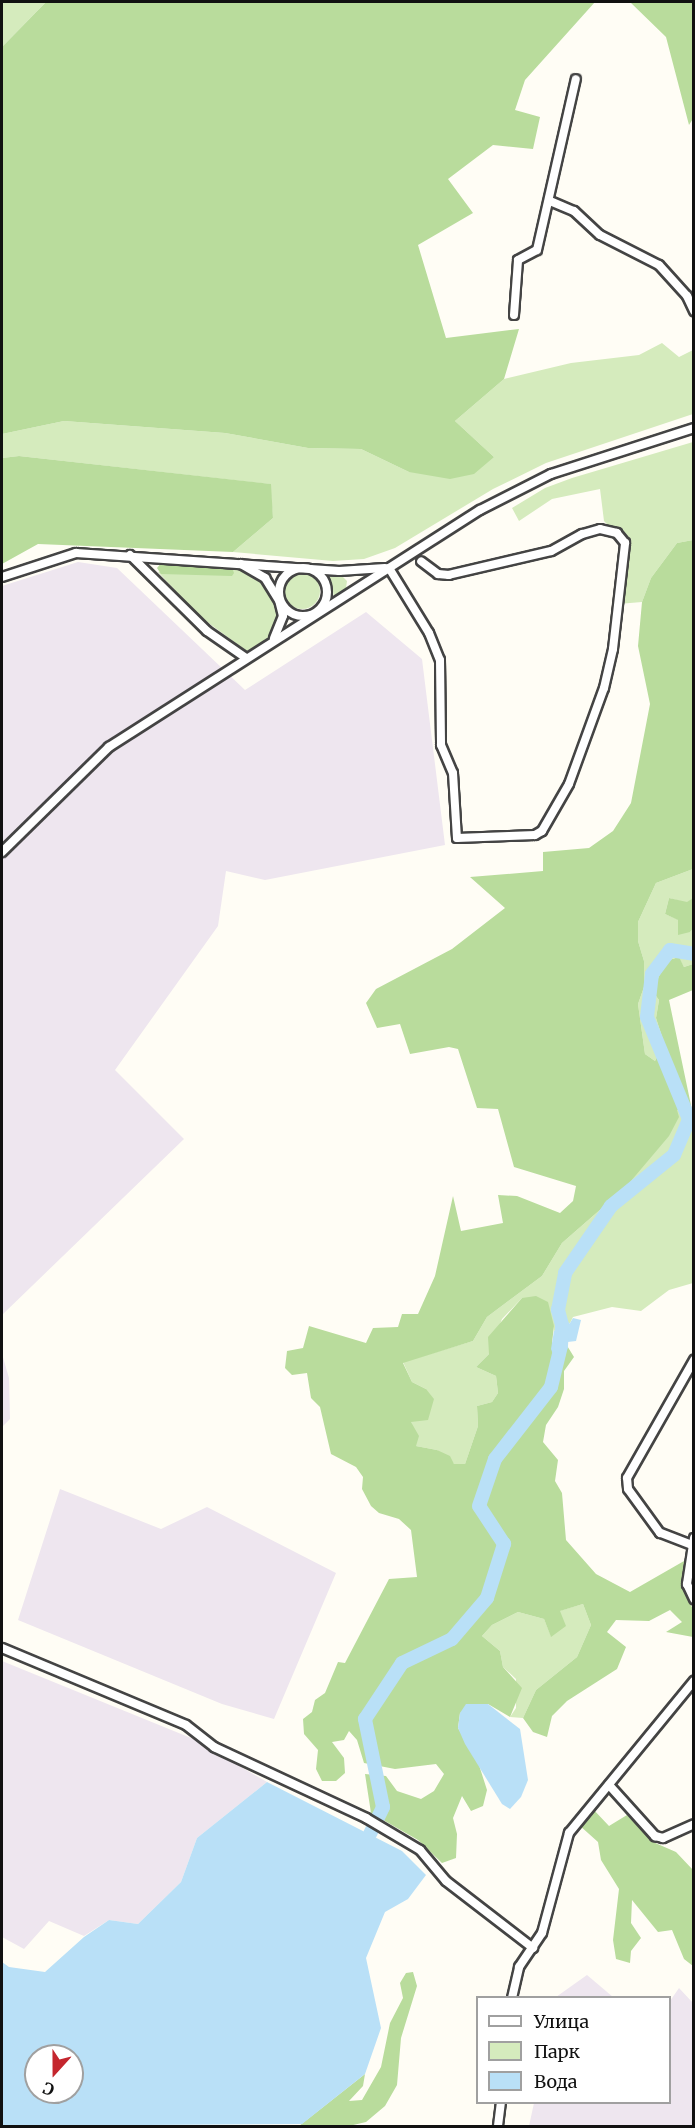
<!DOCTYPE html>
<html>
<head>
<meta charset="utf-8">
<style>
  body { margin:0 }
  #map { position:relative; width:695px; height:2128px; overflow:hidden; background:#fffdf5; font-family:Merriweather,serif }
  div>[style] { position:absolute }
  .industrial>* { inset:0; background:#eee6ef }
  .green>* { inset:0; background:#d5ebbd }
  .round { border-radius:50% }
  .forest>* { inset:0; background:#b9dc9c }
  .water>* { inset:0; background:#b9e0f7 }
  .river>* { height:14px; margin:-7px; padding:0 7px; transform-origin:7px; border-radius:7px; background:#b9e0f7 }
  .roads { filter:drop-shadow(2px 0 #444) drop-shadow(-2px 0 #444) drop-shadow(0 2px #444) drop-shadow(0 -2px #444) }
  .minor>* { height:8px; margin:-4px; padding:0 4px; transform-origin:4px; border-radius:4px; background:#fff }
  .minor>.ring { margin:-4px; padding:0; box-sizing:content-box; background:none; border:8px solid #fff; border-radius:50% }
  span { translate:-50% -50%; white-space:nowrap; text-align:center; line-height:1.15; -webkit-text-stroke:6px #fff; paint-order:stroke }
  .frame { position:absolute; inset:0; border:3px solid #111; pointer-events:none }
  .legend { position:absolute; left:476px; top:1996px; width:195px; height:108px; box-sizing:border-box; background:#fff; border:2px solid #a0a0a0; margin:0; padding:8px 10px; list-style:none; font-size:18px; color:#111 }
  .legend li { display:flex; align-items:center; gap:12px; height:30px }
  .legend b { width:30px; border:2px solid #a0a0a0 }
  .north { position:absolute; left:24px; top:2044px; width:60px; height:60px; box-sizing:border-box; background:#fff; border:2px solid #a0a0a0; border-radius:50%; rotate:201deg; font-size:16px; font-weight:700; line-height:24px; text-align:center; color:#111 }
  .north::after { content:''; display:block; margin:auto; width:21px; height:27px; background:#c4262e; clip-path:polygon(50% 0,100% 100%,50% 72%,0 100%) }
</style>
</head>
<body>
<div id="map">
  <div class="industrial">
    <div style="clip-path:polygon(78px 562px,117px 568px,245px 690px,366px 612px,422px 659px,445px 845px,265px 880px,226px 871px,218px 926px,115px 1070px,184px 1139px,2px 1315px,2px 586px)"></div>
    <div style="clip-path:polygon(2px 1354px,9px 1378px,10px 1419px,2px 1427px)"></div>
    <div style="clip-path:polygon(60px 1489px,161px 1529px,207px 1507px,336px 1573px,274px 1719px,222px 1704px,18px 1620px)"></div>
    <div style="clip-path:polygon(2px 1661px,191px 1738px,267px 1782px,197px 1838px,181px 1882px,138px 1924px,109px 1920px,84px 1936px,49px 1921px,24px 1949px,2px 1937px)"></div>
    <div style="clip-path:polygon(587px 1975px,613px 1997px,556px 1997px)"></div>
    <div style="clip-path:polygon(679px 1988px,693px 2003px,693px 2126px,529px 2126px,534px 2103px,670px 2102px,670px 2001px)"></div>
  </div>
  <div class="green">
    <div style="clip-path:polygon(2px 2px,46px 2px,2px 47px)"></div>
    <div style="clip-path:polygon(662px 343px,679px 357px,693px 350px,693px 414px,546px 463px,493px 489px,395px 548px,364px 559px,333px 561px,233px 552px,273px 518px,270px 484px,19px 456px,2px 458px,2px 434px,64px 421px,225px 433px,308px 448px,361px 449px,409px 472px,494px 457px,455px 421px,504px 379px,571px 363px,639px 355px)"></div>
    <div style="clip-path:polygon(693px 442px,693px 540px,677px 543px,651px 578px,642px 602px,618px 604px,625px 543px,604px 521px,600px 489px,552px 499px,519px 521px,512px 508px,545px 488px,572px 478px)"></div>
    <div style="clip-path:polygon(231px 565px,260px 579px,275px 598px,278px 613px,268px 638px,248px 652px,199px 616px,158px 572px)"></div>
    <div class="round" style="left:284px;top:573px;width:36px;height:36px"></div>
    <div style="clip-path:polygon(323px 574px,341px 575px,347px 581px,346px 588px,334px 598px,332px 585px)"></div>
    <div style="clip-path:polygon(693px 869px,693px 898px,687px 903px,669px 898px,665px 914px,679px 920px,690px 932px,693px 929px,693px 964px,684px 967px,678px 957px,669px 960px,659px 976px,653px 992px,659px 1000px,656px 1018px,664px 1043px,655px 1061px,645px 1054px,638px 1004px,644px 987px,644px 961px,638px 941px,638px 922px,656px 883px)"></div>
    <div style="clip-path:polygon(677px 1110px,692px 1110px,694px 1114px,693px 1283px,669px 1290px,641px 1311px,612px 1307px,573px 1317px,570px 1323px,554px 1331px,554px 1326px,522px 1298px,502px 1319px,489px 1354px,476px 1367px,496px 1376px,498px 1393px,492px 1402px,477px 1406px,478px 1426px,465px 1464px,454px 1464px,437px 1450px,416px 1446px,411px 1422px,426px 1389px,412px 1382px,403px 1362px,473px 1341px,487px 1317px,542px 1276px,562px 1243px,625px 1188px)"></div>
    <div style="clip-path:polygon(583px 1604px,591px 1625px,577px 1657px,536px 1690px,523px 1718px,510px 1717px,516px 1708px,516px 1679px,503px 1667px,500px 1651px,482px 1636px,492px 1625px,518px 1612px,544px 1619px,551px 1636px,559px 1611px)"></div>
  </div>
  <div class="forest">
    <div style="clip-path:polygon(46px 2px,595px 2px,525px 80px,515px 110px,540px 117px,533px 149px,493px 145px,448px 179px,473px 213px,418px 245px,446px 338px,519px 329px,504px 379px,455px 421px,494px 457px,474px 474px,450px 479px,409px 472px,361px 449px,308px 448px,225px 433px,64px 421px,2px 434px,2px 47px)"></div>
    <div style="clip-path:polygon(630px 2px,693px 2px,694px 117px,689px 125px,666px 37px)"></div>
    <div style="clip-path:polygon(19px 456px,271px 484px,273px 518px,233px 552px,38px 544px,2px 564px,2px 458px)"></div>
    <div style="clip-path:polygon(693px 540px,693px 869px,656px 883px,638px 922px,638px 941px,644px 961px,644px 987px,638px 1004px,645px 1054px,655px 1061px,664px 1043px,656px 1018px,659px 1000px,653px 992px,659px 976px,669px 960px,679px 957px,684px 967px,693px 964px,693px 990px,669px 1000px,692px 1110px,677px 1110px,679px 1117px,669px 1136px,625px 1188px,562px 1243px,542px 1276px,487px 1317px,473px 1341px,403px 1363px,412px 1382px,426px 1389px,434px 1399px,428px 1420px,411px 1422px,419px 1436px,416px 1446px,437px 1450px,450px 1456px,454px 1464px,465px 1464px,478px 1426px,477px 1406px,492px 1402px,498px 1393px,496px 1376px,476px 1367px,489px 1354px,488px 1337px,522px 1298px,536px 1296px,548px 1302px,554px 1326px,552px 1343px,566px 1344px,574px 1357px,564px 1371px,564px 1389px,558px 1407px,546px 1425px,543px 1442px,558px 1460px,555px 1481px,562px 1493px,566px 1540px,596px 1574px,630px 1592px,684px 1561px,683px 1585px,693px 1610px,693px 1637px,666px 1632px,682px 1622px,670px 1610px,649px 1621px,616px 1620px,607px 1632px,626px 1647px,617px 1669px,567px 1701px,552px 1716px,547px 1737px,533px 1732px,523px 1718px,536px 1690px,577px 1657px,591px 1625px,583px 1604px,560px 1611px,566px 1626px,551px 1637px,544px 1619px,518px 1612px,492px 1625px,482px 1636px,500px 1651px,503px 1667px,522px 1688px,510px 1717px,488px 1704px,460px 1713px,458px 1728px,479px 1765px,487px 1790px,483px 1806px,471px 1811px,462px 1796px,453px 1818px,457px 1834px,456px 1858px,442px 1863px,418px 1840px,371px 1813px,365px 1774px,386px 1776px,397px 1791px,421px 1799px,434px 1791px,444px 1774px,436px 1764px,395px 1769px,364px 1763px,357px 1740px,349px 1731px,344px 1740px,332px 1742px,344px 1758px,345px 1773px,336px 1781px,322px 1781px,316px 1769px,318px 1750px,304px 1734px,303px 1719px,312px 1712px,315px 1700px,325px 1693px,338px 1662px,345px 1663px,389px 1579px,417px 1577px,411px 1530px,399px 1519px,379px 1513px,371px 1506px,362px 1489px,363px 1477px,356px 1467px,331px 1454px,320px 1407px,311px 1398px,307px 1373px,292px 1375px,285px 1368px,287px 1351px,303px 1348px,309px 1326px,366px 1343px,373px 1328px,398px 1327px,402px 1314px,418px 1314px,435px 1276px,453px 1196px,461px 1231px,503px 1223px,498px 1195px,517px 1196px,560px 1213px,573px 1201px,576px 1186px,514px 1167px,498px 1109px,477px 1108px,458px 1049px,449px 1047px,410px 1054px,400px 1024px,377px 1028px,366px 1003px,376px 989px,452px 949px,505px 908px,470px 877px,543px 871px,543px 852px,589px 848px,613px 831px,631px 803px,650px 704px,638px 646px,642px 602px,651px 578px,677px 543px)"></div>
    <div style="clip-path:polygon(162px 562px,231px 565px,234px 573px,232px 576px,161px 574px,157px 568px)"></div>
    <div style="clip-path:polygon(669px 898px,687px 902px,693px 898px,693px 929px,690px 932px,678px 935px,678px 920px,665px 914px)"></div>
    <div style="clip-path:polygon(592px 1808px,609px 1826px,627px 1815px,653px 1842px,676px 1852px,693px 1870px,693px 1966px,684px 1959px,672px 1930px,658px 1932px,632px 1900px,631px 1923px,641px 1938px,631px 1951px,630px 1963px,616px 1959px,613px 1940px,619px 1889px,601px 1860px,598px 1842px,579px 1825px)"></div>
    <div style="clip-path:polygon(413px 1972px,417px 1986px,401px 2038px,397px 2085px,385px 2106px,366px 2122px,349px 2126px,299px 2126px,365px 2074px,363px 2086px,349px 2101px,362px 2100px,381px 2067px,390px 2023px,403px 1998px,400px 1983px,406px 1973px)"></div>
  </div>
  <div class="water">
    <div style="clip-path:polygon(573px 1318px,581px 1320px,576px 1341px,559px 1343px,560px 1358px,555px 1360px,551px 1349px,554px 1331px,570px 1323px)"></div>
    <div style="clip-path:polygon(466px 1704px,488px 1704px,520px 1729px,528px 1780px,521px 1797px,510px 1809px,502px 1804px,465px 1744px,458px 1728px,460px 1713px)"></div>
    <div style="clip-path:polygon(evenodd,267px 1782px,402px 1851px,426px 1875px,408px 1899px,385px 1912px,366px 1958px,381px 2028px,365px 2074px,302px 2124px,2px 2126px,2px 1962px,9px 1967px,45px 1972px,84px 1937px,109px 1920px,138px 1924px,181px 1882px,197px 1838px,267px 1782px,36px 2056px,72px 2056px,72px 2092px,36px 2092px,36px 2056px)"></div>
  </div>
  <div class="river">
    <div style="left:370px;top:1834px;width:30px;rotate:-64deg"></div>
    <div style="left:383px;top:1807px;width:90px;rotate:-101.6deg"></div>
    <div style="left:365px;top:1719px;width:67px;rotate:-56.5deg"></div>
    <div style="left:402px;top:1663px;width:55px;rotate:-25.6deg"></div>
    <div style="left:452px;top:1639px;width:54px;rotate:-49.5deg"></div>
    <div style="left:487px;top:1598px;width:57px;rotate:-72.5deg"></div>
    <div style="left:504px;top:1544px;width:45px;rotate:-123.3deg"></div>
    <div style="left:479px;top:1506px;width:50px;rotate:-71.2deg"></div>
    <div style="left:495px;top:1459px;width:91px;rotate:-52.1deg"></div>
    <div style="left:551px;top:1387px;width:42px;rotate:-76.3deg"></div>
    <div style="left:561px;top:1346px;width:21px;rotate:-87deg"></div>
    <div style="left:562px;top:1325px;width:16px;rotate:-105deg"></div>
    <div style="left:558px;top:1310px;width:38px;rotate:-79deg"></div>
    <div style="left:565px;top:1273px;width:81px;rotate:-55.5deg"></div>
    <div style="left:611px;top:1206px;width:81px;rotate:-39deg"></div>
    <div style="left:674px;top:1155px;width:39px;rotate:-67deg"></div>
    <div style="left:689px;top:1119px;width:110px;rotate:-112.4deg"></div>
    <div style="left:647px;top:1017px;width:43px;rotate:-83.4deg"></div>
    <div style="left:652px;top:974px;width:30px;rotate:-53deg"></div>
    <div style="left:670px;top:950px;width:24px;rotate:9deg"></div>
  </div>
  <div class="roads">
    <div class="minor">
      <div style="left:550px;top:201px;width:26px;rotate:23deg"></div>
      <div style="left:574px;top:211px;width:35px;rotate:43deg"></div>
      <div style="left:600px;top:235px;width:66px;rotate:27deg"></div>
      <div style="left:659px;top:265px;width:42px;rotate:47.9deg"></div>
      <div style="left:687px;top:296px;width:17px;rotate:65deg"></div>
      <div style="left:514px;top:315px;width:55px;rotate:-85.8deg"></div>
      <div style="left:518px;top:260px;width:21px;rotate:-28deg"></div>
      <div style="left:537px;top:250px;width:175px;rotate:-77.2deg"></div>
      <div style="left:130px;top:555px;width:108px;rotate:44.6deg"></div>
      <div style="left:207px;top:631px;width:47px;rotate:34.7deg"></div>
      <div style="left:241px;top:564px;width:28px;rotate:30deg"></div>
      <div style="left:265px;top:578px;width:26px;rotate:58deg"></div>
      <div style="left:279px;top:600px;width:16px;rotate:76deg"></div>
      <div style="left:283px;top:616px;width:24px;rotate:112deg"></div>
      <div class="ring" style="left:279px;top:568px;width:40px;height:40px"></div>
      <div style="left:389px;top:568px;width:76px;rotate:58.4deg"></div>
      <div style="left:429px;top:633px;width:29px;rotate:68deg"></div>
      <div style="left:440px;top:660px;width:85px;rotate:89.3deg"></div>
      <div style="left:441px;top:745px;width:30px;rotate:67deg"></div>
      <div style="left:453px;top:773px;width:65px;rotate:86.5deg"></div>
      <div style="left:457px;top:838px;width:78px;rotate:-2.2deg"></div>
      <div style="left:535px;top:835px;width:8px;rotate:-30deg"></div>
      <div style="left:542px;top:831px;width:54px;rotate:-60.1deg"></div>
      <div style="left:569px;top:784px;width:102px;rotate:-70deg"></div>
      <div style="left:604px;top:688px;width:40px;rotate:-77deg"></div>
      <div style="left:613px;top:649px;width:107px;rotate:-83.5deg"></div>
      <div style="left:625px;top:543px;width:13px;rotate:-129deg"></div>
      <div style="left:617px;top:533px;width:17px;rotate:-167deg"></div>
      <div style="left:600px;top:529px;width:19px;rotate:164deg"></div>
      <div style="left:582px;top:534px;width:35px;rotate:151deg"></div>
      <div style="left:551px;top:551px;width:105px;rotate:166.8deg"></div>
      <div style="left:449px;top:575px;width:11px;rotate:-175deg"></div>
      <div style="left:438px;top:574px;width:21px;rotate:-143deg"></div>
      <div style="left:2px;top:577px;width:78px;rotate:-18deg"></div>
      <div style="left:76px;top:553px;width:264px;rotate:3.9deg"></div>
      <div style="left:339px;top:571px;width:46px;rotate:-3.7deg"></div>
      <div style="left:2px;top:852px;width:150px;rotate:-44.5deg"></div>
      <div style="left:109px;top:747px;width:440px;rotate:-32.6deg"></div>
      <div style="left:480px;top:510px;width:80px;rotate:-26.9deg"></div>
      <div style="left:551px;top:474px;width:150px;rotate:-17.8deg"></div>
      <div style="left:694px;top:1538px;width:47px;rotate:98.7deg"></div>
      <div style="left:687px;top:1584px;width:17px;rotate:65deg"></div>
      <div style="left:692px;top:1545px;width:34px;rotate:-159deg"></div>
      <div style="left:660px;top:1533px;width:54px;rotate:-126deg"></div>
      <div style="left:628px;top:1489px;width:11px;rotate:-95deg"></div>
      <div style="left:627px;top:1478px;width:136px;rotate:-60.4deg"></div>
      <div style="left:2px;top:1648px;width:199px;rotate:22.7deg"></div>
      <div style="left:186px;top:1725px;width:36px;rotate:38deg"></div>
      <div style="left:214px;top:1747px;width:168px;rotate:25deg"></div>
      <div style="left:366px;top:1818px;width:63px;rotate:30.7deg"></div>
      <div style="left:420px;top:1850px;width:40px;rotate:50deg"></div>
      <div style="left:446px;top:1881px;width:110px;rotate:37.6deg"></div>
      <div style="left:609px;top:1785px;width:69px;rotate:48deg"></div>
      <div style="left:655px;top:1836px;width:8px;rotate:14deg"></div>
      <div style="left:663px;top:1838px;width:34px;rotate:-24deg"></div>
      <div style="left:512px;top:1998px;width:32px;rotate:-77deg"></div>
      <div style="left:519px;top:1967px;width:41px;rotate:-55.9deg"></div>
      <div style="left:542px;top:1933px;width:104px;rotate:-74.9deg"></div>
      <div style="left:569px;top:1833px;width:197px;rotate:-50.6deg"></div>
      <div style="left:498px;top:2126px;width:24px;rotate:-83deg"></div>
    </div>
  </div>
  <div class="frame"></div>
  <ul class="legend">
  <li><b style="height:8px;background:#fff"></b>Улица</li>
  <li><b style="height:16px;background:#d5ebbd"></b>Парк</li>
  <li><b style="height:16px;background:#b9e0f7"></b>Вода</li>
  </ul>
  <div class="north">С</div>
</div>
</body>
</html>
